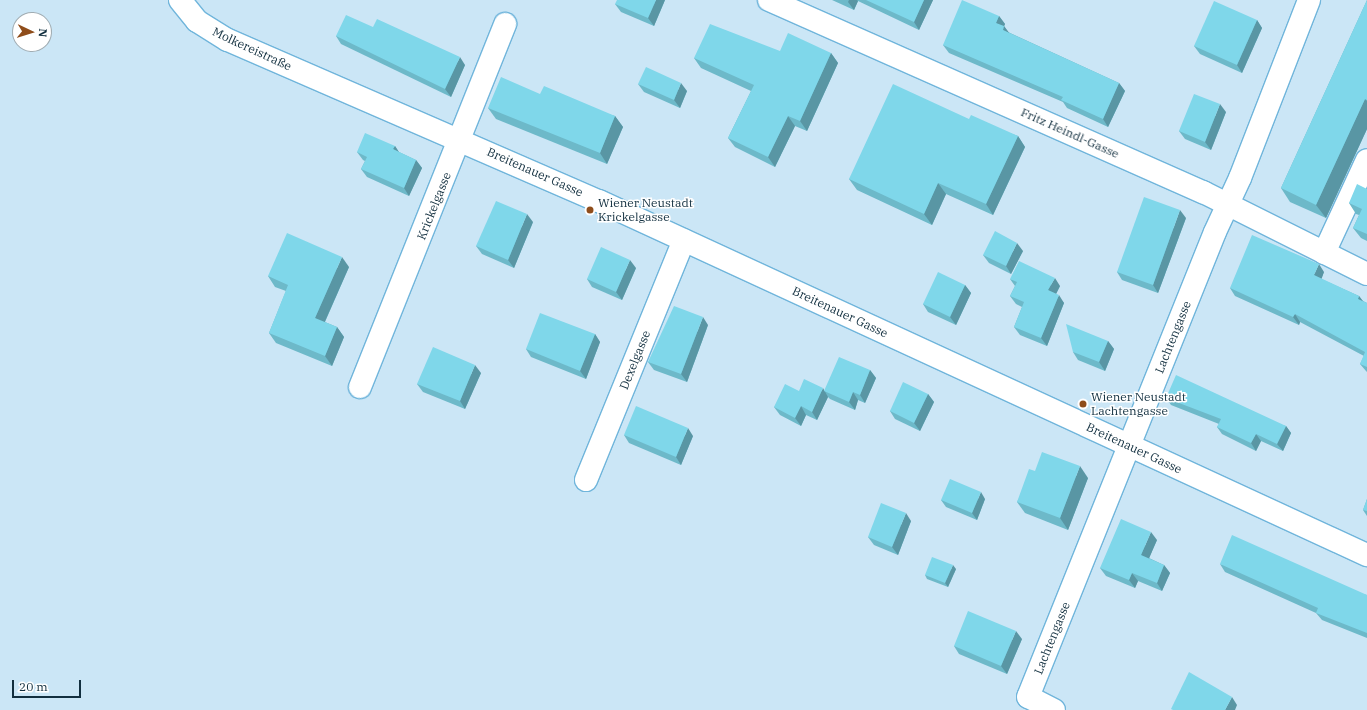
<!DOCTYPE html>
<html>
<head>
<meta charset="utf-8">
<style>
  body { margin:0 }
  #map { position:relative; width:1367px; height:710px; overflow:hidden; background:#cbe6f6; font-family:"IBM Plex Serif",serif }
  div>[style] { position:absolute }
  .roads { filter:drop-shadow(1px 0 #70b5db) drop-shadow(-1px 0 #70b5db) drop-shadow(0 1px #70b5db) drop-shadow(0 -1px #70b5db) }
  .minor>* { height:22px; margin:-11px; padding:0 11px; transform-origin:11px; border-radius:11px; background:#fff }
  .wall>* { inset:0; background:#6db9c9 }
  .shaded-wall>* { inset:0; background:#5996a4 }
  .building>* { inset:0; background:#7fd7ea }
  .dots>* { width:11px; height:11px; translate:-50% -50%; box-sizing:border-box; border:2px solid #fff; border-radius:50% }
  span { translate:-50% -50%; white-space:nowrap; text-align:center; line-height:1.15; -webkit-text-stroke:3px #fff; paint-order:stroke }
  .street-label { font-size:12px; color:#122f3f }
  .poi-label { font-size:12px; color:#122f3f }
  .left { translate:0 -50%; text-align:left }
  .north { position:absolute; left:12px; top:12px; width:40px; height:40px; box-sizing:border-box; background:#fff; border:1px solid #a0acb2; border-radius:50%; rotate:94deg; font-size:11px; font-weight:700; line-height:16px; text-align:center; color:#122f3f }
  .north::after { content:''; display:block; margin:auto; width:14px; height:18px; background:#8f4d1b; clip-path:polygon(50% 0,100% 100%,50% 72%,0 100%) }
  .scale { position:absolute; left:12px; top:680px; width:69px; height:18px; box-sizing:border-box; border:2px solid #122f3f; border-top:0; padding-left:5px; font-size:12px; line-height:14px; white-space:nowrap; color:#122f3f; -webkit-text-stroke:3px #fff; paint-order:stroke }
</style>
</head>
<body>
<div id="map">
  <div class="roads">
    <div class="minor">
      <div style="left:180px;top:0;width:27px;rotate:51deg"></div>
      <div style="left:197px;top:21px;width:36px;rotate:32deg"></div>
      <div style="left:228px;top:40px;width:404px;rotate:23.5deg"></div>
      <div style="left:599px;top:201px;width:846px;rotate:24.75deg"></div>
      <div style="left:769px;top:0;width:475px;rotate:23.9deg"></div>
      <div style="left:1203px;top:192px;width:183px;rotate:26.6deg"></div>
      <div style="left:1324px;top:253px;width:102px;rotate:-65.2deg"></div>
      <div style="left:360px;top:387px;width:391px;rotate:-68.2deg"></div>
      <div style="left:586px;top:480px;width:259px;rotate:-67.8deg"></div>
      <div style="left:1054px;top:710px;width:29px;rotate:-153deg"></div>
      <div style="left:1028px;top:697px;width:501px;rotate:-68.09deg"></div>
      <div style="left:1215px;top:232px;width:60px;rotate:-65.2deg"></div>
      <div style="left:1240px;top:178px;width:191px;rotate:-68.8deg"></div>
    </div>
  </div>
  <div class="wall">
    <div style="clip-path:polygon(665px 0,654px 26px,621px 12px,615px 4px)"></div>
    <div style="clip-path:polygon(832px 0,933px 0,919px 30px,858px 1px,854px 10px)"></div>
    <div style="clip-path:polygon(1367px 0,1367px 129px,1326px 218px,1290px 202px,1281px 188px)"></div>
    <div style="clip-path:polygon(999px 16px,1005px 24px,1004px 26px,1008px 32px,1119px 83px,1125px 91px,1108px 127px,1067px 108px,1063px 102px,949px 53px,943px 45px)"></div>
    <div style="clip-path:polygon(1257px 20px,1262px 28px,1242px 73px,1200px 54px,1194px 46px)"></div>
    <div style="clip-path:polygon(373px 27px,465px 65px,451px 97px,341px 44px,336px 36px)"></div>
    <div style="clip-path:polygon(780px 51px,831px 53px,838px 63px,807px 131px,795px 126px,775px 167px,735px 147px,728px 138px,751px 91px,701px 68px,694px 58px)"></div>
    <div style="clip-path:polygon(638px 84px,687px 91px,680px 108px,644px 92px)"></div>
    <div style="clip-path:polygon(540px 94px,615px 116px,623px 127px,607px 164px,496px 119px,488px 108px)"></div>
    <div style="clip-path:polygon(1226px 112px,1211px 150px,1185px 139px,1179px 131px)"></div>
    <div style="clip-path:polygon(969px 119px,1018px 136px,1025px 147px,993px 215px,946px 194px,932px 225px,857px 190px,849px 179px)"></div>
    <div style="clip-path:polygon(395px 146px,399px 152px,416px 160px,422px 168px,409px 196px,367px 177px,361px 169px,365px 161px,363px 160px,357px 152px)"></div>
    <div style="clip-path:polygon(1367px 189px,1367px 241px,1361px 238px,1353px 228px,1359px 215px,1356px 214px,1349px 203px)"></div>
    <div style="clip-path:polygon(1186px 218px,1158px 293px,1122px 280px,1117px 272px)"></div>
    <div style="clip-path:polygon(533px 222px,514px 268px,482px 254px,476px 246px)"></div>
    <div style="clip-path:polygon(1023px 251px,1011px 274px,989px 263px,983px 255px)"></div>
    <div style="clip-path:polygon(349px 267px,325px 322px,337px 327px,344px 337px,332px 366px,276px 343px,269px 333px,286px 291px,275px 287px,268px 276px)"></div>
    <div style="clip-path:polygon(636px 268px,622px 300px,592px 287px,587px 279px)"></div>
    <div style="clip-path:polygon(1324px 272px,1321px 279px,1359px 296px,1363px 301px,1367px 303px,1367px 372px,1366px 371px,1360px 364px,1364px 356px,1300px 322px,1299px 325px,1235px 296px,1230px 288px)"></div>
    <div style="clip-path:polygon(1010px 279px,1060px 286px,1056px 294px,1064px 303px,1047px 346px,1020px 335px,1014px 327px,1022px 307px,1016px 304px,1010px 296px,1015px 286px)"></div>
    <div style="clip-path:polygon(965px 285px,971px 293px,956px 325px,928px 312px,923px 304px)"></div>
    <div style="clip-path:polygon(708px 325px,687px 382px,654px 370px,648px 362px)"></div>
    <div style="clip-path:polygon(595px 334px,600px 342px,586px 379px,531px 357px,526px 349px)"></div>
    <div style="clip-path:polygon(1108px 341px,1114px 349px,1105px 371px,1078px 360px,1073px 352px)"></div>
    <div style="clip-path:polygon(870px 370px,876px 378px,865px 403px,858px 400px,855px 410px,830px 399px,828px 397px,817px 420px,806px 415px,801px 426px,780px 415px,774px 407px,799px 391px,825px 391px)"></div>
    <div style="clip-path:polygon(481px 373px,465px 409px,423px 392px,417px 384px)"></div>
    <div style="clip-path:polygon(928px 394px,934px 402px,920px 431px,895px 419px,890px 411px)"></div>
    <div style="clip-path:polygon(1166px 398px,1286px 426px,1291px 433px,1283px 451px,1261px 441px,1256px 451px,1222px 434px,1217px 427px,1219px 424px,1171px 405px)"></div>
    <div style="clip-path:polygon(624px 435px,693px 436px,681px 465px,629px 443px)"></div>
    <div style="clip-path:polygon(1035px 471px,1088px 478px,1068px 530px,1025px 513px,1017px 502px)"></div>
    <div style="clip-path:polygon(985px 499px,977px 520px,946px 507px,941px 500px)"></div>
    <div style="clip-path:polygon(1367px 499px,1367px 516px,1363px 510px)"></div>
    <div style="clip-path:polygon(911px 521px,898px 555px,874px 545px,868px 537px)"></div>
    <div style="clip-path:polygon(1157px 540px,1149px 558px,1164px 565px,1170px 573px,1162px 591px,1138px 581px,1135px 588px,1106px 576px,1100px 568px)"></div>
    <div style="clip-path:polygon(1220px 564px,1367px 595px,1367px 638px,1322px 620px,1316px 613px,1225px 572px)"></div>
    <div style="clip-path:polygon(956px 569px,948px 587px,927px 579px,925px 575px)"></div>
    <div style="clip-path:polygon(1022px 639px,1007px 674px,959px 654px,954px 646px)"></div>
  </div>
  <div class="shaded-wall">
    <div style="clip-path:polygon(656px 0,665px 0,654px 26px,648px 18px)"></div>
    <div style="clip-path:polygon(849px 0,857px 0,858px 1px,854px 10px,848px 2px)"></div>
    <div style="clip-path:polygon(924px 0,933px 0,919px 30px,914px 22px)"></div>
    <div style="clip-path:polygon(999px 16px,1005px 24px,1002px 31px,996px 23px)"></div>
    <div style="clip-path:polygon(1257px 20px,1262px 28px,1242px 73px,1237px 65px)"></div>
    <div style="clip-path:polygon(1004px 26px,1010px 34px,1003px 30px)"></div>
    <div style="clip-path:polygon(831px 53px,838px 63px,807px 131px,800px 121px)"></div>
    <div style="clip-path:polygon(460px 57px,465px 65px,451px 97px,445px 89px)"></div>
    <div style="clip-path:polygon(681px 83px,687px 91px,680px 108px,674px 100px)"></div>
    <div style="clip-path:polygon(1119px 83px,1125px 91px,1108px 127px,1103px 119px)"></div>
    <div style="clip-path:polygon(1365px 99px,1367px 101px,1367px 129px,1326px 218px,1316px 205px)"></div>
    <div style="clip-path:polygon(1220px 104px,1226px 112px,1211px 150px,1205px 142px)"></div>
    <div style="clip-path:polygon(615px 116px,623px 127px,607px 164px,600px 153px)"></div>
    <div style="clip-path:polygon(788px 116px,795px 126px,775px 167px,768px 157px)"></div>
    <div style="clip-path:polygon(1018px 136px,1025px 147px,993px 215px,986px 204px)"></div>
    <div style="clip-path:polygon(395px 146px,400px 154px,393px 149px)"></div>
    <div style="clip-path:polygon(416px 160px,422px 168px,409px 196px,404px 188px)"></div>
    <div style="clip-path:polygon(938px 183px,946px 194px,932px 225px,924px 214px)"></div>
    <div style="clip-path:polygon(1180px 210px,1186px 218px,1158px 293px,1153px 285px)"></div>
    <div style="clip-path:polygon(527px 214px,533px 222px,514px 268px,508px 260px)"></div>
    <div style="clip-path:polygon(1017px 243px,1023px 251px,1011px 274px,1006px 266px)"></div>
    <div style="clip-path:polygon(342px 257px,349px 267px,322px 328px,315px 318px)"></div>
    <div style="clip-path:polygon(630px 260px,636px 268px,622px 300px,616px 292px)"></div>
    <div style="clip-path:polygon(1319px 264px,1324px 272px,1320px 283px,1314px 275px)"></div>
    <div style="clip-path:polygon(1055px 278px,1060px 286px,1054px 298px,1048px 290px)"></div>
    <div style="clip-path:polygon(965px 285px,971px 293px,956px 325px,950px 317px)"></div>
    <div style="clip-path:polygon(1059px 295px,1064px 303px,1047px 346px,1041px 338px)"></div>
    <div style="clip-path:polygon(1359px 296px,1365px 304px,1358px 299px)"></div>
    <div style="clip-path:polygon(1295px 314px,1300px 322px,1299px 325px,1293px 317px)"></div>
    <div style="clip-path:polygon(703px 317px,708px 325px,687px 382px,681px 374px)"></div>
    <div style="clip-path:polygon(337px 327px,344px 337px,332px 366px,325px 356px)"></div>
    <div style="clip-path:polygon(595px 334px,600px 342px,586px 379px,580px 371px)"></div>
    <div style="clip-path:polygon(1108px 341px,1114px 349px,1105px 371px,1099px 362px)"></div>
    <div style="clip-path:polygon(475px 365px,481px 373px,465px 409px,460px 401px)"></div>
    <div style="clip-path:polygon(870px 370px,876px 378px,865px 403px,860px 395px)"></div>
    <div style="clip-path:polygon(823px 388px,828px 397px,817px 420px,812px 412px)"></div>
    <div style="clip-path:polygon(853px 392px,858px 400px,855px 410px,849px 402px)"></div>
    <div style="clip-path:polygon(928px 394px,934px 402px,920px 431px,914px 423px)"></div>
    <div style="clip-path:polygon(801px 406px,806px 415px,801px 426px,795px 418px)"></div>
    <div style="clip-path:polygon(1286px 426px,1291px 433px,1283px 451px,1277px 444px)"></div>
    <div style="clip-path:polygon(688px 428px,693px 436px,681px 465px,676px 457px)"></div>
    <div style="clip-path:polygon(1256px 434px,1261px 441px,1256px 451px,1251px 443px)"></div>
    <div style="clip-path:polygon(1080px 466px,1088px 478px,1068px 530px,1060px 518px)"></div>
    <div style="clip-path:polygon(981px 492px,985px 499px,977px 520px,972px 513px)"></div>
    <div style="clip-path:polygon(906px 513px,911px 521px,898px 555px,892px 547px)"></div>
    <div style="clip-path:polygon(1151px 532px,1157px 540px,1147px 563px,1141px 555px)"></div>
    <div style="clip-path:polygon(953px 565px,956px 569px,948px 587px,945px 583px)"></div>
    <div style="clip-path:polygon(1164px 565px,1170px 573px,1162px 591px,1157px 583px)"></div>
    <div style="clip-path:polygon(1132px 573px,1138px 581px,1135px 588px,1129px 580px)"></div>
    <div style="clip-path:polygon(1016px 631px,1022px 639px,1007px 674px,1001px 666px)"></div>
    <div style="clip-path:polygon(1232px 697px,1237px 705px,1235px 710px,1225px 710px)"></div>
  </div>
  <div class="building">
    <div style="clip-path:polygon(617px 0,656px 0,648px 18px,615px 4px)"></div>
    <div style="clip-path:polygon(866px 0,924px 0,914px 22px)"></div>
    <div style="clip-path:polygon(962px 0,999px 16px,996px 23px,1004px 26px,1003px 30px,1119px 83px,1103px 119px,1061px 100px,1063px 97px,943px 45px)"></div>
    <div style="clip-path:polygon(1367px 0,1367px 100px,1365px 99px,1316px 205px,1281px 188px)"></div>
    <div style="clip-path:polygon(1214px 1px,1257px 20px,1237px 65px,1194px 46px)"></div>
    <div style="clip-path:polygon(346px 15px,373px 27px,377px 19px,460px 57px,445px 89px,336px 36px)"></div>
    <div style="clip-path:polygon(710px 24px,780px 51px,788px 33px,831px 53px,800px 121px,788px 116px,768px 157px,728px 138px,754px 85px,694px 58px)"></div>
    <div style="clip-path:polygon(646px 67px,681px 83px,674px 100px,638px 84px)"></div>
    <div style="clip-path:polygon(501px 77px,540px 94px,544px 86px,615px 116px,600px 153px,488px 108px)"></div>
    <div style="clip-path:polygon(893px 84px,969px 119px,971px 115px,1018px 136px,986px 204px,938px 183px,924px 214px,849px 179px)"></div>
    <div style="clip-path:polygon(1194px 94px,1220px 104px,1205px 142px,1179px 131px)"></div>
    <div style="clip-path:polygon(365px 133px,395px 146px,393px 149px,416px 160px,404px 188px,361px 169px,367px 157px,357px 152px)"></div>
    <div style="clip-path:polygon(1357px 184px,1367px 189px,1367px 234px,1353px 228px,1362px 209px,1349px 203px)"></div>
    <div style="clip-path:polygon(1144px 197px,1180px 210px,1153px 285px,1117px 272px)"></div>
    <div style="clip-path:polygon(496px 201px,527px 214px,508px 260px,476px 246px)"></div>
    <div style="clip-path:polygon(995px 231px,1017px 243px,1006px 266px,983px 255px)"></div>
    <div style="clip-path:polygon(287px 233px,342px 257px,315px 318px,337px 327px,325px 356px,269px 333px,288px 285px,268px 276px)"></div>
    <div style="clip-path:polygon(1252px 235px,1319px 264px,1314px 275px,1359px 296px,1358px 299px,1367px 303px,1367px 367px,1360px 364px,1365px 352px,1295px 314px,1293px 317px,1230px 288px)"></div>
    <div style="clip-path:polygon(601px 247px,630px 260px,616px 292px,587px 279px)"></div>
    <div style="clip-path:polygon(1019px 261px,1055px 278px,1048px 290px,1059px 295px,1041px 338px,1014px 327px,1024px 302px,1010px 296px,1017px 282px,1010px 279px)"></div>
    <div style="clip-path:polygon(938px 272px,965px 285px,950px 317px,923px 304px)"></div>
    <div style="clip-path:polygon(674px 306px,703px 317px,681px 374px,648px 362px)"></div>
    <div style="clip-path:polygon(540px 313px,595px 334px,580px 371px,526px 349px)"></div>
    <div style="clip-path:polygon(1066px 324px,1108px 341px,1099px 362px,1073px 352px)"></div>
    <div style="clip-path:polygon(433px 347px,475px 365px,460px 401px,417px 384px)"></div>
    <div style="clip-path:polygon(839px 357px,870px 370px,860px 395px,853px 392px,849px 402px,824px 391px)"></div>
    <div style="clip-path:polygon(1176px 375px,1286px 426px,1277px 444px,1256px 434px,1251px 443px,1217px 427px,1221px 419px,1166px 398px)"></div>
    <div style="clip-path:polygon(804px 379px,823px 388px,812px 412px,801px 406px,795px 418px,774px 407px,785px 384px,799px 391px)"></div>
    <div style="clip-path:polygon(903px 382px,928px 394px,914px 423px,890px 411px)"></div>
    <div style="clip-path:polygon(636px 406px,688px 428px,676px 457px,624px 435px)"></div>
    <div style="clip-path:polygon(1042px 452px,1080px 466px,1060px 518px,1017px 502px,1029px 469px,1035px 471px)"></div>
    <div style="clip-path:polygon(950px 479px,981px 492px,972px 513px,941px 500px)"></div>
    <div style="clip-path:polygon(1367px 499px,1367px 511px,1363px 510px)"></div>
    <div style="clip-path:polygon(881px 503px,906px 513px,892px 547px,868px 537px)"></div>
    <div style="clip-path:polygon(1121px 519px,1151px 532px,1141px 555px,1164px 565px,1157px 583px,1132px 573px,1129px 580px,1100px 568px)"></div>
    <div style="clip-path:polygon(1232px 535px,1367px 595px,1367px 633px,1316px 613px,1318px 608px,1220px 564px)"></div>
    <div style="clip-path:polygon(932px 557px,953px 565px,945px 583px,925px 575px)"></div>
    <div style="clip-path:polygon(968px 611px,1016px 631px,1001px 666px,954px 646px)"></div>
    <div style="clip-path:polygon(1189px 672px,1232px 697px,1225px 710px,1173px 710px,1171px 709px)"></div>
  </div>
  <div class="dots">
    <div style="left:590px;top:210px;background:#8f4d1b"></div>
    <div style="left:1083px;top:404px;background:#8f4d1b"></div>
  </div>
  <div class="street-label">
    <span style="left:252px;top:49px;rotate:25deg">Molkereistraße</span>
    <span style="left:1070px;top:133px;rotate:24deg">Fritz Heindl-Gasse</span>
    <span style="left:535px;top:172px;rotate:24deg">Breitenauer Gasse</span>
    <span style="left:434px;top:206px;rotate:-68deg">Krickelgasse</span>
    <span style="left:840px;top:312px;rotate:25deg">Breitenauer Gasse</span>
    <span style="left:1173px;top:337px;rotate:-68deg">Lachtengasse</span>
    <span style="left:635px;top:360px;rotate:-68deg">Dexelgasse</span>
    <span style="left:1134px;top:448px;rotate:25deg">Breitenauer Gasse</span>
    <span style="left:1052px;top:638px;rotate:-68deg">Lachtengasse</span>
  </div>
  <div class="poi-label">
    <span class="left" style="left:598px;top:210px">Wiener Neustadt<br>Krickelgasse</span>
    <span class="left" style="left:1091px;top:404px">Wiener Neustadt<br>Lachtengasse</span>
  </div>
  <div class="north">N</div>
  <div class="scale">20 m</div>
</div>
</body>
</html>
